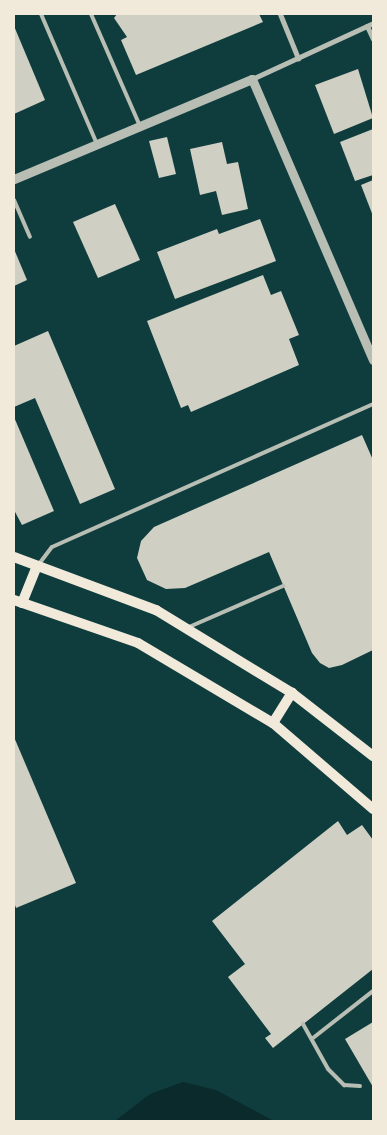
<!DOCTYPE html>
<html>
<head>
<meta charset="utf-8">
<style>
  body { margin:0 }
  #map { position:relative; width:387px; height:1135px; overflow:hidden; background:#0f3d3e; font-family:"Titillium Web",sans-serif }
  div>[style] { position:absolute }
  .water>* { inset:0; background:#0a2a2b }
  .building>* { inset:0; background:#cfcfc3 }
  .service>* { height:4px; margin:-2px; padding:0 2px; transform-origin:2px; border-radius:2px; background:#b8beb3 }
  .minor>* { height:5px; margin:-2.5px; padding:0 2.5px; transform-origin:2.5px; border-radius:2.5px; background:#b8beb3 }
  .tertiary>* { height:9px; margin:-4.5px; padding:0 4.5px; transform-origin:4.5px; border-radius:4.5px; background:#b8beb3 }
  .secondary>* { height:10px; margin:-5px; padding:0 5px; transform-origin:5px; border-radius:5px; background:#f1e9da }
  span { translate:-50% -50%; white-space:nowrap; text-align:center; line-height:1.15; -webkit-text-stroke:4px #f1e9da; paint-order:stroke }
  .frame { position:absolute; inset:0; border:15px solid #f1e9da; pointer-events:none }
</style>
</head>
<body>
<div id="map">
  <div class="water">
    <div style="clip-path:polygon(183px 1082px,216px 1090px,274px 1121px,115px 1121px,150px 1094px)"></div>
  </div>
  <div class="building">
    <div style="clip-path:polygon(117px 14px,259px 14px,263px 22px,136px 75px,121px 40px,127px 37px,114px 18px)"></div>
    <div style="clip-path:polygon(14px 26px,45px 100px,14px 114px)"></div>
    <div style="clip-path:polygon(358px 69px,373px 118px,334px 134px,315px 85px)"></div>
    <div style="clip-path:polygon(373px 129px,373px 175px,355px 181px,340px 142px)"></div>
    <div style="clip-path:polygon(167px 137px,176px 174px,159px 178px,149px 141px)"></div>
    <div style="clip-path:polygon(222px 142px,227px 164px,238px 162px,248px 209px,222px 215px,216px 191px,200px 195px,190px 149px)"></div>
    <div style="clip-path:polygon(373px 180px,373px 216px,361px 185px)"></div>
    <div style="clip-path:polygon(115px 204px,140px 260px,98px 278px,73px 222px)"></div>
    <div style="clip-path:polygon(260px 219px,276px 261px,175px 299px,157px 252px,217px 229px,219px 234px)"></div>
    <div style="clip-path:polygon(14px 249px,27px 280px,14px 286px)"></div>
    <div style="clip-path:polygon(263px 275px,271px 295px,281px 291px,299px 335px,289px 339px,299px 365px,191px 412px,188px 405px,181px 408px,147px 321px)"></div>
    <div style="clip-path:polygon(48px 331px,115px 489px,80px 504px,35px 398px,14px 407px,14px 346px)"></div>
    <div style="clip-path:polygon(14px 417px,54px 511px,22px 525px,14px 510px)"></div>
    <div style="clip-path:polygon(362px 435px,373px 460px,373px 650px,342px 665px,329px 668px,320px 663px,312px 653px,269px 552px,185px 588px,166px 589px,147px 580px,137px 558px,141px 541px,154px 527px)"></div>
    <div style="clip-path:polygon(14px 737px,76px 883px,16px 908px,14px 902px)"></div>
    <div style="clip-path:polygon(338px 821px,347px 835px,362px 825px,373px 840px,373px 969px,273px 1048px,265px 1038px,271px 1034px,228px 977px,245px 964px,212px 921px)"></div>
    <div style="clip-path:polygon(373px 1022px,373px 1087px,345px 1039px)"></div>
  </div>
  <div class="service">
    <div style="left:41px;top:14px;width:142px;rotate:66.7deg"></div>
    <div style="left:91px;top:14px;width:122px;rotate:66.4deg"></div>
    <div style="left:14px;top:200px;width:40px;rotate:66.6deg"></div>
    <div style="left:39px;top:564px;width:21px;rotate:-53deg"></div>
    <div style="left:52px;top:547px;width:351px;rotate:-24deg"></div>
    <div style="left:189px;top:627px;width:103px;rotate:-23.6deg"></div>
    <div style="left:303px;top:1024px;width:51px;rotate:60.9deg"></div>
    <div style="left:328px;top:1069px;width:23px;rotate:45deg"></div>
    <div style="left:344px;top:1085px;width:16px;rotate:4deg"></div>
    <div style="left:313px;top:1038px;width:76px;rotate:-38.1deg"></div>
  </div>
  <div class="minor">
    <div style="left:280px;top:14px;width:48px;rotate:67.8deg"></div>
    <div style="left:367px;top:26px;width:14px;rotate:65deg"></div>
    <div style="left:252px;top:79px;width:133px;rotate:-24.8deg"></div>
  </div>
  <div class="tertiary">
    <div style="left:14px;top:179px;width:258px;rotate:-22.8deg"></div>
    <div style="left:252px;top:79px;width:306px;rotate:66.7deg"></div>
  </div>
  <div class="secondary">
    <div style="left:14px;top:557px;width:152px;rotate:20.5deg"></div>
    <div style="left:156px;top:610px;width:159px;rotate:31.4deg"></div>
    <div style="left:292px;top:693px;width:103px;rotate:37.9deg"></div>
    <div style="left:14px;top:600px;width:131px;rotate:19.1deg"></div>
    <div style="left:138px;top:643px;width:157px;rotate:30.7deg"></div>
    <div style="left:273px;top:723px;width:132px;rotate:40.7deg"></div>
    <div style="left:22px;top:603px;width:40px;rotate:-68deg"></div>
    <div style="left:273px;top:723px;width:36px;rotate:-58deg"></div>
  </div>
  <div class="frame"></div>
</div>
</body>
</html>
